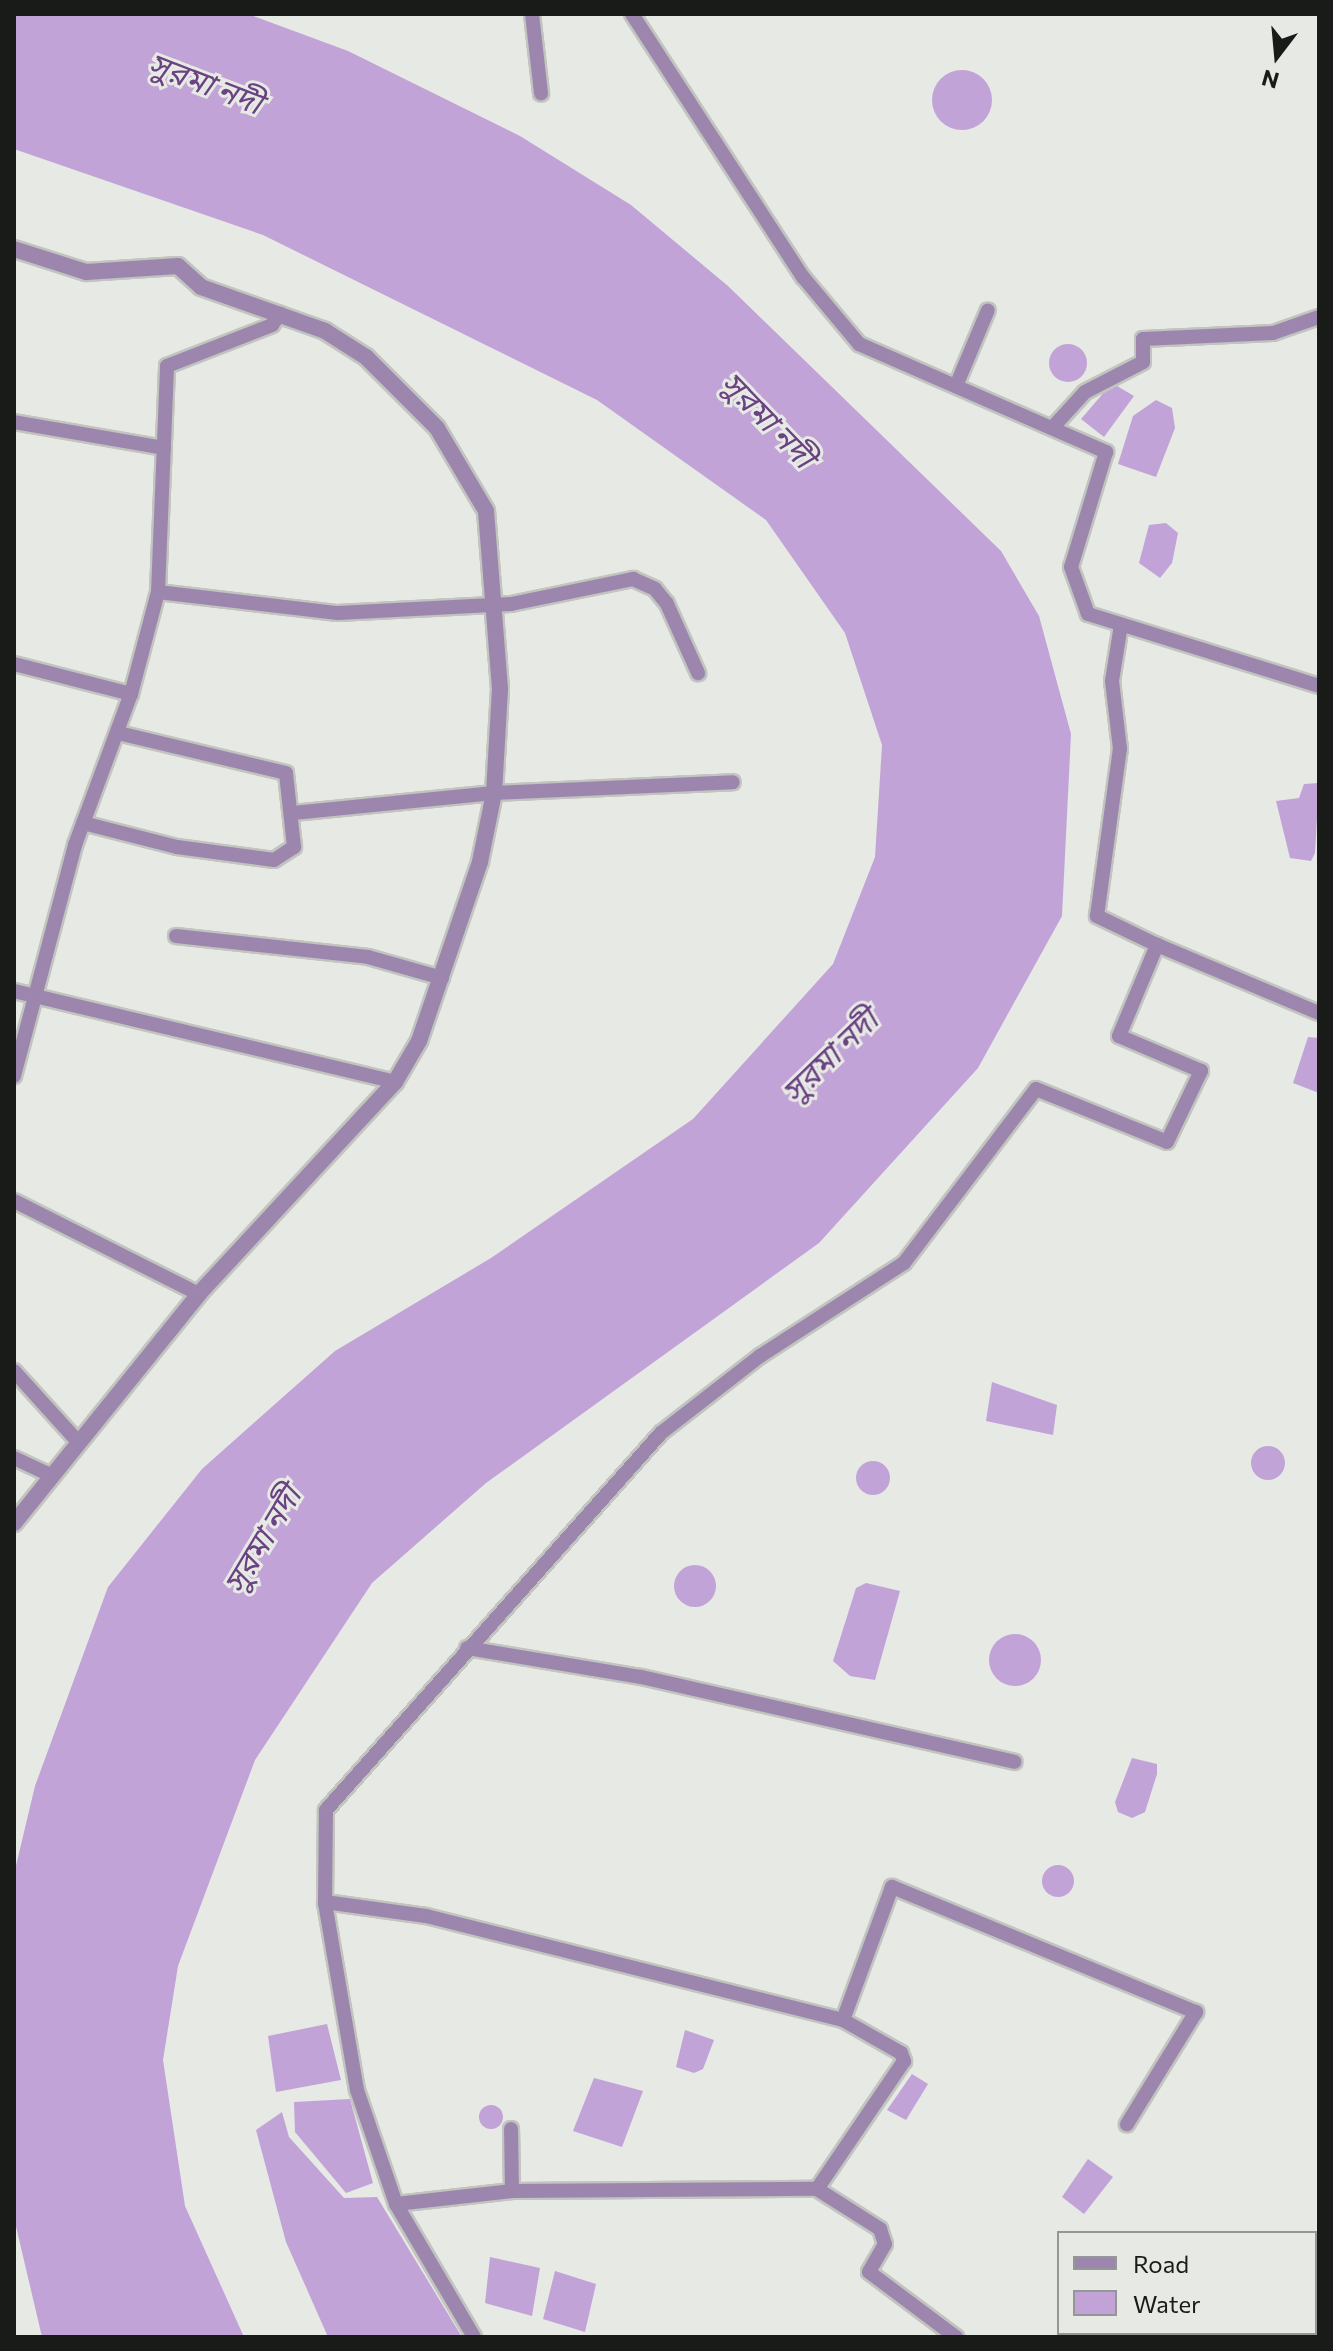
<!DOCTYPE html>
<html>
<head>
<meta charset="utf-8">
<style>
  body { margin:0 }
  #map { position:relative; width:1333px; height:2351px; overflow:hidden; background:#e6e9e4; font-family:Commissioner,"Noto Sans Bengali",sans-serif }
  div>[style] { position:absolute }
  .water>* { inset:0; background:#c2a3d7 }
  .round { border-radius:50% }
  .roads { filter:drop-shadow(2px 0 #c1c4bf) drop-shadow(-2px 0 #c1c4bf) drop-shadow(0 2px #c1c4bf) drop-shadow(0 -2px #c1c4bf) }
  .minor>* { height:14px; margin:-7px; padding:0 7px; transform-origin:7px; border-radius:7px; background:#9d86ad }
  .tertiary>* { height:16px; margin:-8px; padding:0 8px; transform-origin:8px; border-radius:8px; background:#9d86ad }
  span { translate:-50% -50%; white-space:nowrap; text-align:center; line-height:1.15; -webkit-text-stroke:6px #e6e9e4; paint-order:stroke }
  .water-label { font-size:32px; color:#6a4282; font-style:italic }
  .frame { position:absolute; inset:0; border:16px solid #191b19; pointer-events:none }
  .legend { position:absolute; left:1057px; top:2231px; width:260px; height:104px; box-sizing:border-box; background:#e6e9e4; border:2px solid #949793; margin:0; padding:10px 14px; list-style:none; font-size:24px; color:#191b19 }
  .legend li { display:flex; align-items:center; gap:16px; height:40px }
  .legend b { width:40px; border:2px solid #949793 }
  .north { position:absolute; left:1237px; top:16px; width:80px; height:80px; -webkit-text-stroke:6px #e6e9e4; paint-order:stroke; rotate:196deg; font-size:22px; font-weight:700; line-height:32px; text-align:center; color:#191b19 }
  .north::after { content:''; display:block; margin:auto; width:28px; height:36px; background:#191b19; clip-path:polygon(50% 0,100% 100%,50% 72%,0 100%) }
</style>
</head>
<body>
<div id="map">
  <div class="water">
    <div style="clip-path:polygon(14px 14px,248px 14px,348px 51px,520px 136px,631px 205px,728px 286px,1001px 551px,1039px 616px,1071px 734px,1062px 916px,978px 1068px,819px 1243px,486px 1483px,372px 1583px,255px 1760px,178px 1966px,163px 2060px,185px 2206px,244px 2337px,42px 2337px,14px 2218px,14px 1874px,35px 1786px,108px 1587px,202px 1469px,335px 1351px,491px 1258px,693px 1119px,833px 964px,875px 857px,882px 745px,845px 633px,766px 520px,597px 400px,263px 235px,14px 149px)"></div>
    <div class="round" style="left:932px;top:70px;width:60px;height:60px"></div>
    <div class="round" style="left:1049px;top:344px;width:38px;height:38px"></div>
    <div style="clip-path:polygon(1112px 383px,1134px 396px,1104px 437px,1081px 419px)"></div>
    <div style="clip-path:polygon(1156px 400px,1172px 408px,1175px 428px,1156px 477px,1118px 464px,1133px 416px)"></div>
    <div style="clip-path:polygon(1166px 523px,1178px 533px,1172px 563px,1160px 578px,1139px 563px,1149px 525px)"></div>
    <div style="clip-path:polygon(1319px 783px,1315px 853px,1311px 861px,1290px 858px,1276px 801px,1299px 798px,1304px 784px)"></div>
    <div style="clip-path:polygon(1308px 1037px,1319px 1038px,1319px 1093px,1293px 1083px)"></div>
    <div style="clip-path:polygon(992px 1382px,1057px 1405px,1053px 1435px,986px 1421px)"></div>
    <div class="round" style="left:1251px;top:1446px;width:34px;height:34px"></div>
    <div class="round" style="left:856px;top:1461px;width:34px;height:34px"></div>
    <div class="round" style="left:674px;top:1565px;width:42px;height:42px"></div>
    <div style="clip-path:polygon(866px 1583px,900px 1591px,875px 1680px,850px 1676px,833px 1661px,856px 1588px)"></div>
    <div class="round" style="left:989px;top:1634px;width:52px;height:52px"></div>
    <div style="clip-path:polygon(1132px 1758px,1157px 1764px,1157px 1774px,1145px 1812px,1132px 1818px,1118px 1812px,1115px 1802px)"></div>
    <div class="round" style="left:1042px;top:1865px;width:32px;height:32px"></div>
    <div style="clip-path:polygon(327px 2024px,341px 2080px,276px 2092px,268px 2036px)"></div>
    <div style="clip-path:polygon(685px 2030px,714px 2040px,703px 2069px,694px 2073px,676px 2067px)"></div>
    <div style="clip-path:polygon(912px 2074px,928px 2084px,906px 2120px,887px 2110px)"></div>
    <div style="clip-path:polygon(594px 2078px,643px 2091px,622px 2147px,573px 2131px)"></div>
    <div style="clip-path:polygon(350px 2099px,373px 2183px,346px 2193px,295px 2132px,294px 2102px)"></div>
    <div class="round" style="left:479px;top:2105px;width:24px;height:24px"></div>
    <div style="clip-path:polygon(282px 2112px,289px 2137px,344px 2198px,377px 2197px,462px 2337px,328px 2337px,286px 2242px,256px 2130px)"></div>
    <div style="clip-path:polygon(1088px 2159px,1113px 2177px,1084px 2214px,1062px 2197px)"></div>
    <div style="clip-path:polygon(490px 2257px,540px 2268px,532px 2316px,485px 2303px)"></div>
    <div style="clip-path:polygon(555px 2271px,596px 2284px,585px 2332px,543px 2319px)"></div>
  </div>
  <div class="roads">
    <div class="minor">
      <div style="left:532px;top:14px;width:80px;rotate:83.5deg"></div>
      <div style="left:632px;top:14px;width:314px;rotate:57deg"></div>
      <div style="left:803px;top:277px;width:87px;rotate:50.1deg"></div>
      <div style="left:859px;top:344px;width:270px;rotate:23.6deg"></div>
      <div style="left:1106px;top:452px;width:120px;rotate:106.9deg"></div>
      <div style="left:1071px;top:567px;width:50px;rotate:70.1deg"></div>
      <div style="left:1088px;top:614px;width:242px;rotate:17.3deg"></div>
      <div style="left:956px;top:386px;width:82px;rotate:-67.2deg"></div>
      <div style="left:14px;top:422px;width:152px;rotate:9.8deg"></div>
      <div style="left:1054px;top:426px;width:46px;rotate:-47.6deg"></div>
      <div style="left:1085px;top:392px;width:65px;rotate:-27.3deg"></div>
      <div style="left:1143px;top:362px;width:23px;rotate:-90deg"></div>
      <div style="left:1143px;top:339px;width:130px;rotate:-2.6deg"></div>
      <div style="left:1273px;top:333px;width:49px;rotate:-19.2deg"></div>
      <div style="left:158px;top:592px;width:181px;rotate:6.7deg"></div>
      <div style="left:338px;top:613px;width:173px;rotate:-3deg"></div>
      <div style="left:511px;top:604px;width:125px;rotate:-11.6deg"></div>
      <div style="left:633px;top:579px;width:24px;rotate:24deg"></div>
      <div style="left:655px;top:589px;width:19px;rotate:51deg"></div>
      <div style="left:667px;top:604px;width:76px;rotate:65.8deg"></div>
      <div style="left:14px;top:664px;width:121px;rotate:14.4deg"></div>
      <div style="left:293px;top:813px;width:202px;rotate:-5.7deg"></div>
      <div style="left:494px;top:793px;width:239px;rotate:-2.6deg"></div>
      <div style="left:83px;top:823px;width:97px;rotate:14.3deg"></div>
      <div style="left:177px;top:847px;width:98px;rotate:7.6deg"></div>
      <div style="left:274px;top:860px;width:24px;rotate:-33deg"></div>
      <div style="left:294px;top:847px;width:74px;rotate:-96.2deg"></div>
      <div style="left:286px;top:773px;width:173px;rotate:-166.6deg"></div>
      <div style="left:176px;top:936px;width:193px;rotate:6.2deg"></div>
      <div style="left:368px;top:957px;width:77px;rotate:15.8deg"></div>
      <div style="left:1157px;top:945px;width:176px;rotate:22.8deg"></div>
      <div style="left:14px;top:991px;width:392px;rotate:13.4deg"></div>
      <div style="left:14px;top:1076px;width:239px;rotate:-75.2deg"></div>
      <div style="left:75px;top:845px;width:161px;rotate:-69.7deg"></div>
      <div style="left:131px;top:694px;width:106px;rotate:-75.2deg"></div>
      <div style="left:158px;top:592px;width:226px;rotate:-87.7deg"></div>
      <div style="left:167px;top:366px;width:113px;rotate:-21.3deg"></div>
      <div style="left:272px;top:325px;width:14px;rotate:-54deg"></div>
      <div style="left:14px;top:1201px;width:207px;rotate:26.7deg"></div>
      <div style="left:14px;top:1371px;width:97px;rotate:47.9deg"></div>
      <div style="left:14px;top:1458px;width:38px;rotate:25deg"></div>
      <div style="left:467px;top:1648px;width:176px;rotate:9.5deg"></div>
      <div style="left:641px;top:1677px;width:383px;rotate:12.8deg"></div>
      <div style="left:325px;top:1902px;width:102px;rotate:7.9deg"></div>
      <div style="left:426px;top:1916px;width:430px;rotate:14deg"></div>
      <div style="left:843px;top:2020px;width:67px;rotate:29.6deg"></div>
      <div style="left:901px;top:2053px;width:9px;rotate:69deg"></div>
      <div style="left:904px;top:2061px;width:155px;rotate:124.2deg"></div>
      <div style="left:843px;top:2020px;width:142px;rotate:-69.8deg"></div>
      <div style="left:892px;top:1887px;width:329px;rotate:22.4deg"></div>
      <div style="left:1196px;top:2012px;width:132px;rotate:121.6deg"></div>
      <div style="left:512px;top:2191px;width:305px;rotate:-0.4deg"></div>
      <div style="left:817px;top:2189px;width:75px;rotate:32.4deg"></div>
      <div style="left:880px;top:2229px;width:16px;rotate:72deg"></div>
      <div style="left:885px;top:2244px;width:32px;rotate:120deg"></div>
      <div style="left:869px;top:2272px;width:109px;rotate:36.8deg"></div>
      <div style="left:396px;top:2204px;width:117px;rotate:-6.4deg"></div>
      <div style="left:512px;top:2191px;width:62px;rotate:-90.9deg"></div>
      <div style="left:474px;top:2337px;width:154px;rotate:-120.4deg"></div>
      <div style="left:396px;top:2204px;width:120px;rotate:-108.9deg"></div>
      <div style="left:357px;top:2090px;width:191px;rotate:-99.7deg"></div>
      <div style="left:325px;top:1902px;width:92px;rotate:-89.4deg"></div>
      <div style="left:326px;top:1810px;width:504px;rotate:-48.38deg"></div>
      <div style="left:661px;top:1433px;width:125px;rotate:-37.9deg"></div>
      <div style="left:760px;top:1356px;width:171px;rotate:-32.9deg"></div>
      <div style="left:904px;top:1263px;width:218px;rotate:-52.8deg"></div>
      <div style="left:1036px;top:1089px;width:141px;rotate:22deg"></div>
      <div style="left:1167px;top:1142px;width:79px;rotate:-64.4deg"></div>
      <div style="left:1201px;top:1071px;width:89px;rotate:-156.9deg"></div>
      <div style="left:1119px;top:1036px;width:99px;rotate:-67.3deg"></div>
      <div style="left:1157px;top:945px;width:67px;rotate:-154.2deg"></div>
      <div style="left:1097px;top:916px;width:169px;rotate:-82.2deg"></div>
      <div style="left:1120px;top:749px;width:68px;rotate:-96.7deg"></div>
      <div style="left:1112px;top:681px;width:57px;rotate:-80.9deg"></div>
      <div style="left:1122px;top:2337px;width:7px;rotate:-34deg"></div>
    </div>
    <div class="tertiary">
      <div style="left:14px;top:249px;width:76px;rotate:17.7deg"></div>
      <div style="left:86px;top:272px;width:92px;rotate:-3.7deg"></div>
      <div style="left:178px;top:266px;width:31px;rotate:42deg"></div>
      <div style="left:201px;top:287px;width:132px;rotate:19.5deg"></div>
      <div style="left:325px;top:331px;width:49px;rotate:32.4deg"></div>
      <div style="left:366px;top:357px;width:100px;rotate:45deg"></div>
      <div style="left:437px;top:428px;width:96px;rotate:59.4deg"></div>
      <div style="left:486px;top:511px;width:179px;rotate:85.5deg"></div>
      <div style="left:500px;top:689px;width:104px;rotate:93.3deg"></div>
      <div style="left:494px;top:793px;width:70px;rotate:101.5deg"></div>
      <div style="left:480px;top:862px;width:189px;rotate:108.8deg"></div>
      <div style="left:419px;top:1041px;width:48px;rotate:120.3deg"></div>
      <div style="left:395px;top:1082px;width:289px;rotate:132.8deg"></div>
      <div style="left:199px;top:1294px;width:294px;rotate:128.9deg"></div>
    </div>
  </div>
  <div class="water-label">
    <span style="left:206px;top:82px;rotate:21deg">সুরমা নদী</span>
    <span style="left:769px;top:419px;rotate:46deg">সুরমা নদী</span>
    <span style="left:829px;top:1055px;rotate:-44deg">সুরমা নদী</span>
    <span style="left:261px;top:1539px;rotate:-59deg">সুরমা নদী</span>
  </div>
  <div class="frame"></div>
  <ul class="legend">
  <li><b style="height:10px;background:#9d86ad"></b>Road</li>
  <li><b style="height:22px;background:#c2a3d7"></b>Water</li>
  </ul>
  <div class="north">N</div>
</div>
</body>
</html>
